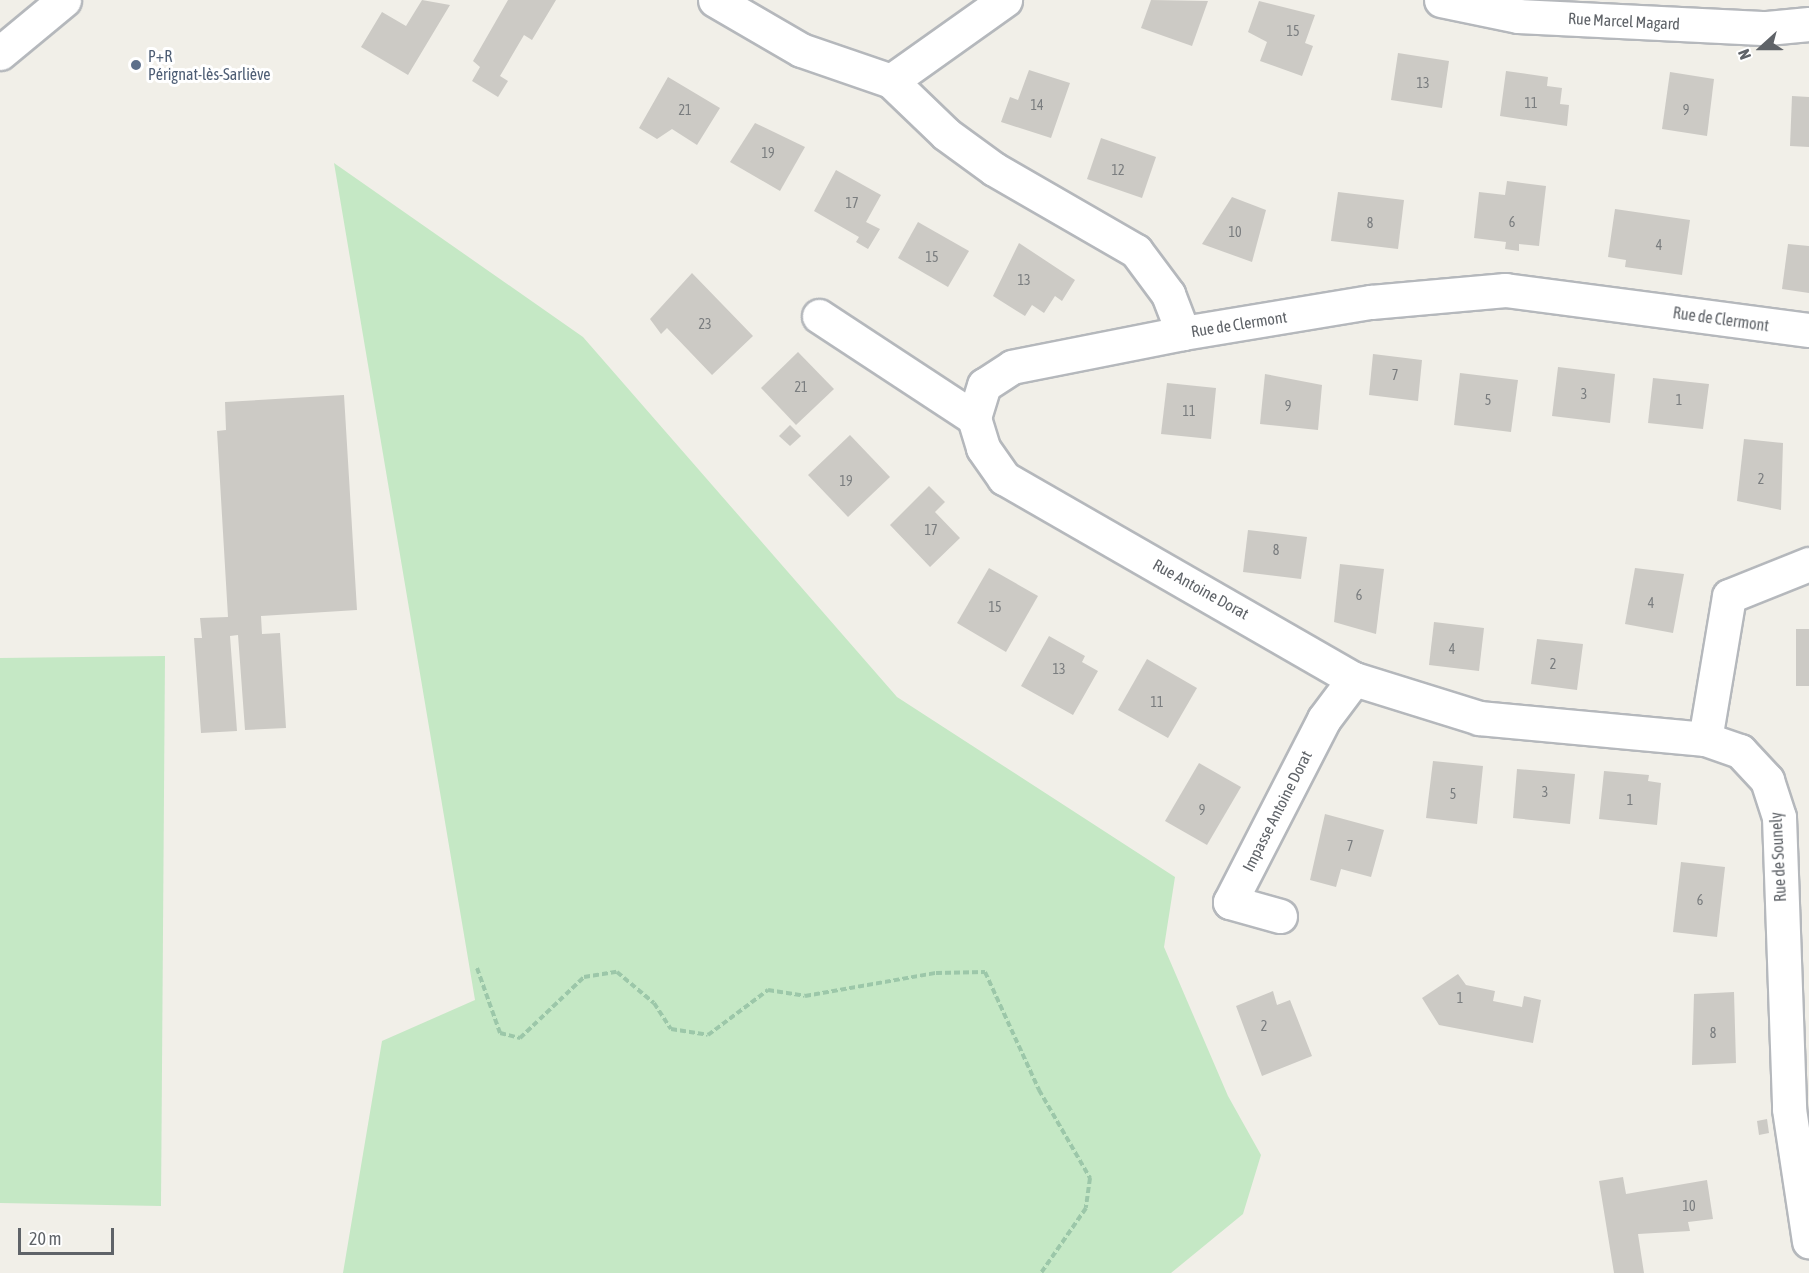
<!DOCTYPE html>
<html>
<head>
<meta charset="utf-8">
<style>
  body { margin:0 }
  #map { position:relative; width:1809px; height:1273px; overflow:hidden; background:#f1efe8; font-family:"Asap Condensed",sans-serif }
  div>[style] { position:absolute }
  .green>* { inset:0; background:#c5e8c5 }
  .building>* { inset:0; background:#cccac5 }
  .path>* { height:4px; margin-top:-2px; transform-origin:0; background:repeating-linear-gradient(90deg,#9cc7a9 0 6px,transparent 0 9px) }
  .roads { filter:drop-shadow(2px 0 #b5b8bc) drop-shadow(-2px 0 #b5b8bc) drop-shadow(0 2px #b5b8bc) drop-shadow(0 -2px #b5b8bc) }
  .minor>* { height:33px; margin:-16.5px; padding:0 16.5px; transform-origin:16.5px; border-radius:16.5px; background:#fff }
  .tertiary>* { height:33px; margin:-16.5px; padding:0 16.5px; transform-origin:16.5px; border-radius:16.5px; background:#fff }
  .dots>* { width:16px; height:16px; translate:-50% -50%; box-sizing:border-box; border:3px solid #fff; border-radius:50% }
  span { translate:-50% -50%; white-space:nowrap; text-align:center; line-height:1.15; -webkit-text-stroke:6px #fff; paint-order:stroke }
  .number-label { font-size:14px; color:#7a7d7f }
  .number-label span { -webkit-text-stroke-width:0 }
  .street-label { font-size:16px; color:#5f6368 }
  .service-label { font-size:16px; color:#4e5e75 }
  .left { translate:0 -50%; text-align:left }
  .north { position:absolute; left:1731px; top:18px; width:60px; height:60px; -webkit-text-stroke:4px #fff; paint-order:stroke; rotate:249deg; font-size:16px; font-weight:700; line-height:24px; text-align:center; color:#5f6368 }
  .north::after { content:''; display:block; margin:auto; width:21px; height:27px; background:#5f6368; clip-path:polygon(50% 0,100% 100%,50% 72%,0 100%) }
  .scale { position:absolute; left:18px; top:1228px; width:96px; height:27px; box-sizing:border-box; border:3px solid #5f6368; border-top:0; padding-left:8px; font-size:18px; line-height:21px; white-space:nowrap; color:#5f6368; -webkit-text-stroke:4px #fff; paint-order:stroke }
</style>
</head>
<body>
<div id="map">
  <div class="green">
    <div style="clip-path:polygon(334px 163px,583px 337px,897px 697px,1175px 877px,1164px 947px,1228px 1096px,1261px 1155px,1243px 1214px,1171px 1273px,343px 1273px,382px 1041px,475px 1000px)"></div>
    <div style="clip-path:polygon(165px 656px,161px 1206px,0 1203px,0 658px)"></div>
  </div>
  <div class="building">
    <div style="clip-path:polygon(422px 0,450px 5px,408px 75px,361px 47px,382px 12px,406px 26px)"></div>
    <div style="clip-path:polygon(508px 0,556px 0,532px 40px,524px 35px,500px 76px,508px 81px,498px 97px,472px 81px,480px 67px,473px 61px)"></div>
    <div style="clip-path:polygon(1151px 0,1208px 1px,1192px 46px,1141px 28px)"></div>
    <div style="clip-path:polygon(1259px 1px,1315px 15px,1305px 43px,1313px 46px,1302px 76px,1260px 61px,1267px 42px,1248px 32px)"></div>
    <div style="clip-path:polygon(1398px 53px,1449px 61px,1442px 108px,1391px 100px)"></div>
    <div style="clip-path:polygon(1029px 70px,1070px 83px,1051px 138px,1001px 122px,1010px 97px,1018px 100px)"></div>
    <div style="clip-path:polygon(1506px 71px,1548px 77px,1547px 86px,1562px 88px,1560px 104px,1569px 105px,1567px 126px,1500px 116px)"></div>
    <div style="clip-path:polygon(1670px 72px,1714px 79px,1707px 136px,1662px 129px)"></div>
    <div style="clip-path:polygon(668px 77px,720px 108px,697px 145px,672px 129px,657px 139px,639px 128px)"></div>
    <div style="clip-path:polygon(1792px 96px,1809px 97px,1809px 147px,1790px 146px)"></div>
    <div style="clip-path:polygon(755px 123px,805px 147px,780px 191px,730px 162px)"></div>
    <div style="clip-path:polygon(1101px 138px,1156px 157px,1142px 198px,1087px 179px)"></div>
    <div style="clip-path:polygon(836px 170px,881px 195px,866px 222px,880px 229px,868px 249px,856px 242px,859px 237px,814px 211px)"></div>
    <div style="clip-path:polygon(1507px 181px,1546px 186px,1539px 246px,1519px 244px,1519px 251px,1505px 249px,1506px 242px,1474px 238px,1479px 192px,1505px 195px)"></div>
    <div style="clip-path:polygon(1338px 192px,1404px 200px,1398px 249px,1331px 241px)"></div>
    <div style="clip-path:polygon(1232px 197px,1266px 210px,1252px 262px,1202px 244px)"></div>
    <div style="clip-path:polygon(1615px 209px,1690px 220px,1682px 275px,1625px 267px,1626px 260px,1608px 257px)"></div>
    <div style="clip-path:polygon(918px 222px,969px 251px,948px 287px,898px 258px)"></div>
    <div style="clip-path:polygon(1019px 243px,1075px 280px,1062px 301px,1055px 296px,1044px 313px,1032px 305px,1025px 316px,993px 296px)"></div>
    <div style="clip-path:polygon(1788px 244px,1809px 246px,1809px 293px,1782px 289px)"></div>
    <div style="clip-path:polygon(692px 273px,753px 336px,712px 375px,667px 328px,661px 334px,650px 319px)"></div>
    <div style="clip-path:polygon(798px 352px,834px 389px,796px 425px,761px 388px)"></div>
    <div style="clip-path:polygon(1373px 354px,1422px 360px,1418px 401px,1369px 395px)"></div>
    <div style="clip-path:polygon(1558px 367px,1615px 374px,1610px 423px,1552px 416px)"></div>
    <div style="clip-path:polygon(1460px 373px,1518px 380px,1511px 432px,1454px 425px)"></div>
    <div style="clip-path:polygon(1265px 374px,1322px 385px,1318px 430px,1260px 424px)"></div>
    <div style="clip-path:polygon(1653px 378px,1709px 384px,1703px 429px,1648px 423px)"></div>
    <div style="clip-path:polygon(1167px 383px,1216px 388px,1211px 439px,1161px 434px)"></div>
    <div style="clip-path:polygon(344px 395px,357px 610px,261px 616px,262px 634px,280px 633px,286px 728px,245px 730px,238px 635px,230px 636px,237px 731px,201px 733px,194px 638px,202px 638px,200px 618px,228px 617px,217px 431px,226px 430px,225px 402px)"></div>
    <div style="clip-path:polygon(790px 425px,801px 436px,790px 446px,779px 436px)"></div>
    <div style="clip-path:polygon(850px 435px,890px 477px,848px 517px,808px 475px)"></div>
    <div style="clip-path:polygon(1744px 439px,1783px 443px,1781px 510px,1737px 501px)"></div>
    <div style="clip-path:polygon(929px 486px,945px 502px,935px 512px,960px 538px,930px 567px,890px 525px)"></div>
    <div style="clip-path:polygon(1248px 530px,1307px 537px,1301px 579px,1243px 572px)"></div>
    <div style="clip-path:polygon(1340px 564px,1384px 569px,1376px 634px,1334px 622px)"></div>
    <div style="clip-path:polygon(989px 568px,1038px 596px,1006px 652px,957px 623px)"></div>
    <div style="clip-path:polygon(1635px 568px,1684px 574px,1673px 633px,1625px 624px)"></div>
    <div style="clip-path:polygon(1434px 622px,1484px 628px,1479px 671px,1429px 665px)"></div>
    <div style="clip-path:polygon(1796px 629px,1809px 629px,1809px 686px,1796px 686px)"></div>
    <div style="clip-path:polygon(1049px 636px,1085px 656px,1082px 662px,1098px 671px,1073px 715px,1021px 686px)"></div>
    <div style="clip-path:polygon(1537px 639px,1583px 644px,1577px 690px,1531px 684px)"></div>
    <div style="clip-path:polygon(1147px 659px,1197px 688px,1168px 738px,1118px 710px)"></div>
    <div style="clip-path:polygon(1433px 761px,1483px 766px,1477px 824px,1426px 818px)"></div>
    <div style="clip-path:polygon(1199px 763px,1241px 787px,1207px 845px,1165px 821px)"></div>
    <div style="clip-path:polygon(1517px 769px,1575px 774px,1570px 824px,1513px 818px)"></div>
    <div style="clip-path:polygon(1604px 771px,1649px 775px,1648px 781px,1661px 783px,1657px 825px,1599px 819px)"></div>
    <div style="clip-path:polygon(1325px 814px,1384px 830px,1371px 877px,1341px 869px,1336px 887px,1310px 880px)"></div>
    <div style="clip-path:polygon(1681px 862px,1725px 867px,1717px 937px,1673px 932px)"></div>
    <div style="clip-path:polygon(1458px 974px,1466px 985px,1495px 991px,1493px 1001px,1522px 1007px,1524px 996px,1541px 1000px,1533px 1043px,1439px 1025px,1422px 998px)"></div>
    <div style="clip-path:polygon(1273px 991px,1277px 1005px,1290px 1000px,1312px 1056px,1262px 1076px,1236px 1006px)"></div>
    <div style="clip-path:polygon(1734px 992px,1736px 1063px,1692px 1065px,1694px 994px)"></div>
    <div style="clip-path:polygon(1767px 1119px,1769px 1133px,1759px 1135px,1757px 1121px)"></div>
    <div style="clip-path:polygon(1623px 1177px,1626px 1194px,1707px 1180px,1713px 1219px,1688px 1222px,1690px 1231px,1638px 1234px,1644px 1273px,1614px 1273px,1599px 1181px)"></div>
  </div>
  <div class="path">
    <div style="left:477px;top:968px;width:69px;rotate:70.5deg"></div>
    <div style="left:500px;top:1033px;width:21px;rotate:14deg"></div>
    <div style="left:520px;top:1038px;width:88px;rotate:-43.6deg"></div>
    <div style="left:584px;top:977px;width:33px;rotate:-9deg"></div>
    <div style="left:617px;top:972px;width:48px;rotate:40deg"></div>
    <div style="left:654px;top:1003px;width:31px;rotate:57deg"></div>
    <div style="left:671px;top:1029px;width:37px;rotate:9deg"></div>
    <div style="left:708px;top:1035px;width:75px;rotate:-36.9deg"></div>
    <div style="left:768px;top:990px;width:37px;rotate:9deg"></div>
    <div style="left:805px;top:996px;width:133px;rotate:-10deg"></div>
    <div style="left:936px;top:973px;width:49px;rotate:-1.2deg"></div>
    <div style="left:985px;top:972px;width:130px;rotate:65.4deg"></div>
    <div style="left:1039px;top:1090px;width:102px;rotate:59.9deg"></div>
    <div style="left:1090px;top:1178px;width:30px;rotate:98deg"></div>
    <div style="left:1086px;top:1208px;width:79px;rotate:124.7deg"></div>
  </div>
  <div class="roads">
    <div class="minor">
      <div style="left:715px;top:0;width:99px;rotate:30.2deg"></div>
      <div style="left:801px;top:50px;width:95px;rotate:19deg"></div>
      <div style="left:891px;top:81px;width:76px;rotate:43.9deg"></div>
      <div style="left:946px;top:134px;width:59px;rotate:36.1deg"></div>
      <div style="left:994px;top:169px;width:164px;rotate:30deg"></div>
      <div style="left:1136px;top:251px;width:54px;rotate:53.3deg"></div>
      <div style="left:1168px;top:294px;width:42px;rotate:69deg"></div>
      <div style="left:1183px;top:333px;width:191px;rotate:-9.4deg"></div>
      <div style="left:1371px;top:302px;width:135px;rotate:-5.1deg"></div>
      <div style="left:1505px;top:290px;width:307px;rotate:7.5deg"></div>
      <div style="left:1441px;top:0;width:79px;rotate:11.7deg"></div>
      <div style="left:1518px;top:16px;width:249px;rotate:2.8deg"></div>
      <div style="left:1767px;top:28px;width:42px;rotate:-5.4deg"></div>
      <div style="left:891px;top:81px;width:140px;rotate:-35.4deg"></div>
      <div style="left:819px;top:316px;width:186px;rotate:33.3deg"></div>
      <div style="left:1183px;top:333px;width:174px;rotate:168.8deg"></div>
      <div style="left:1012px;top:367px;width:33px;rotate:147deg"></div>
      <div style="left:984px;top:385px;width:34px;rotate:107deg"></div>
      <div style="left:974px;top:418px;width:31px;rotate:73deg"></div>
      <div style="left:983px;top:448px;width:37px;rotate:55deg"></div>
      <div style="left:1004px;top:478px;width:404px;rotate:29.9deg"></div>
      <div style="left:1354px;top:679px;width:131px;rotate:17.3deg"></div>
      <div style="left:1479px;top:718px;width:227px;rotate:5.3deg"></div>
      <div style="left:1809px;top:564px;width:86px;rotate:158.2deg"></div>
      <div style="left:1729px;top:596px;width:145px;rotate:99.5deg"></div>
      <div style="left:1705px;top:739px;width:37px;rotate:19deg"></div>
      <div style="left:1740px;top:751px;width:40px;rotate:47deg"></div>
      <div style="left:1767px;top:780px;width:39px;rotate:72deg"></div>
      <div style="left:1779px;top:817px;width:292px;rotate:88deg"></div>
      <div style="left:1789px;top:1109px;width:134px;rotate:81.4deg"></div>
      <div style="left:1280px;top:916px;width:52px;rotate:-164.4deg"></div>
      <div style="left:1230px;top:902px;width:206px;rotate:-62.8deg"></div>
      <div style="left:1324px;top:719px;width:50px;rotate:-53.1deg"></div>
    </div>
    <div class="tertiary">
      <div style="left:0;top:53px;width:83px;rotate:-39.6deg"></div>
    </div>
  </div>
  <div class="dots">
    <div style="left:136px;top:65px;background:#5c6f8a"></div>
  </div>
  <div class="number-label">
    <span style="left:1293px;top:31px">15</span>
    <span style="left:1423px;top:83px">13</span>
    <span style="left:1531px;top:103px">11</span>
    <span style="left:1037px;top:105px">14</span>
    <span style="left:685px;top:110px">21</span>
    <span style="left:1686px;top:110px">9</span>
    <span style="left:768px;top:153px">19</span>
    <span style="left:1118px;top:170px">12</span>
    <span style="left:852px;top:203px">17</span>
    <span style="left:1512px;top:222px">6</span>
    <span style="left:1370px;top:223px">8</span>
    <span style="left:1235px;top:232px">10</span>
    <span style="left:1659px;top:245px">4</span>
    <span style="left:932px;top:257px">15</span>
    <span style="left:1024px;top:280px">13</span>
    <span style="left:705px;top:324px">23</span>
    <span style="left:1395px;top:375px">7</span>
    <span style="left:801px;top:387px">21</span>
    <span style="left:1584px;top:394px">3</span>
    <span style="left:1488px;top:400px">5</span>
    <span style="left:1679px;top:400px">1</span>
    <span style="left:1288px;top:406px">9</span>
    <span style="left:1189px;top:411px">11</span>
    <span style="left:1761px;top:479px">2</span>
    <span style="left:846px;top:481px">19</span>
    <span style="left:931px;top:530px">17</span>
    <span style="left:1276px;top:550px">8</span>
    <span style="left:1359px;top:595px">6</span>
    <span style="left:1651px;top:603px">4</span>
    <span style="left:995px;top:607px">15</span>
    <span style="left:1452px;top:649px">4</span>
    <span style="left:1553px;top:664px">2</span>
    <span style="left:1059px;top:669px">13</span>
    <span style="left:1157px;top:702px">11</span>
    <span style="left:1545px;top:792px">3</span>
    <span style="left:1453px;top:794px">5</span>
    <span style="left:1630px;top:800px">1</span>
    <span style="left:1202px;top:810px">9</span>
    <span style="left:1350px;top:846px">7</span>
    <span style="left:1700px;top:900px">6</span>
    <span style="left:1460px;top:998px">1</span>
    <span style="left:1264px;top:1026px">2</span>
    <span style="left:1713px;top:1033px">8</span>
    <span style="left:1689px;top:1206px">10</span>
  </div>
  <div class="street-label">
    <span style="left:1624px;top:21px;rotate:3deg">Rue Marcel Magard</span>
    <span style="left:1721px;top:319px;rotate:8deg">Rue de Clermont</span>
    <span style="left:1239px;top:324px;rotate:-9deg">Rue de Clermont</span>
    <span style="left:1201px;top:589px;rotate:29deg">Rue Antoine Dorat</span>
    <span style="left:1277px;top:811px;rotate:-63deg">Impasse Antoine Dorat</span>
    <span style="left:1778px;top:857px;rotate:-93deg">Rue de Sounely</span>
  </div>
  <div class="service-label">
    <span class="left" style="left:148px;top:65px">P+R<br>Pérignat-lès-Sarliève</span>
  </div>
  <div class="north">N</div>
  <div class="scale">20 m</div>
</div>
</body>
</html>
